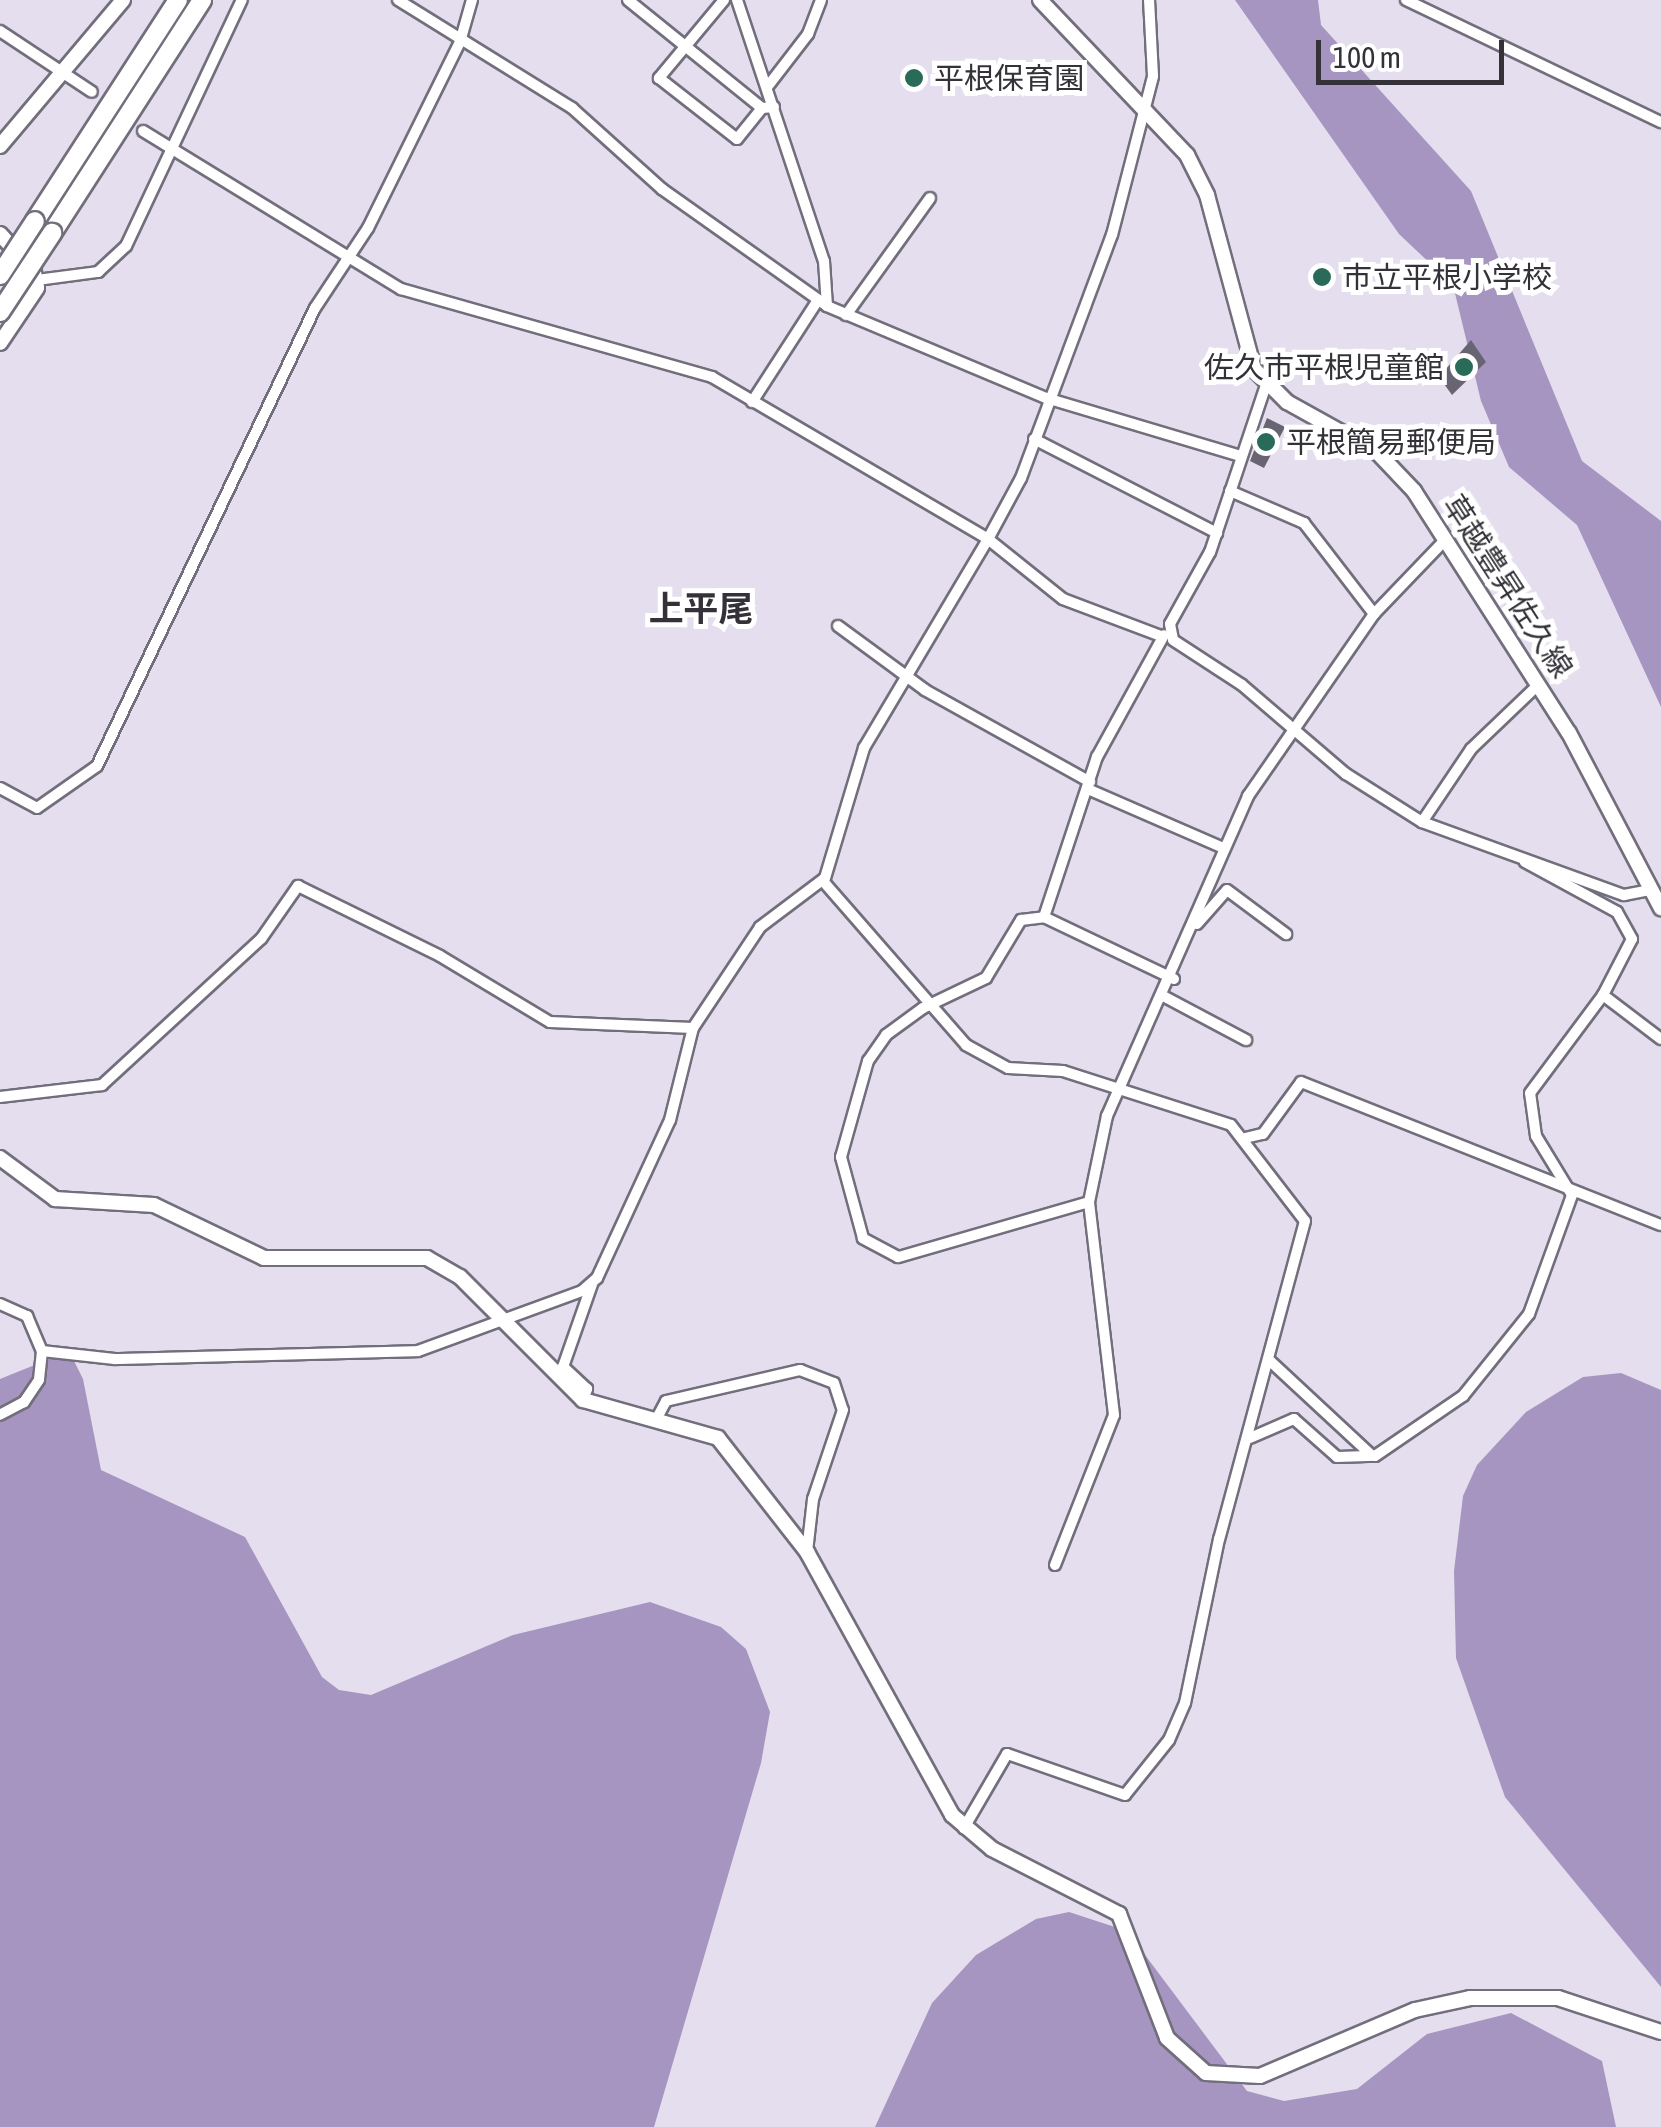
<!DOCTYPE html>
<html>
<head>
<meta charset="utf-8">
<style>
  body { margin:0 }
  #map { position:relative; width:1661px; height:2127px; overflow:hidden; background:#e4deee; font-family:"Asap Condensed","Noto Sans JP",sans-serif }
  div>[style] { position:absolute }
  .forest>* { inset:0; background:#a595c0 }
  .building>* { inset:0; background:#686471 }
  .roads { filter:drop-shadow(2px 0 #726e7b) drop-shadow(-2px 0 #726e7b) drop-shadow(0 2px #726e7b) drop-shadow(0 -2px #726e7b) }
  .street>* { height:10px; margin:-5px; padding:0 5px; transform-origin:5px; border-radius:5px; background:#fff }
  .secondary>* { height:14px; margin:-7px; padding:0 7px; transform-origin:7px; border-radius:7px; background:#fff }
  .highway>* { height:18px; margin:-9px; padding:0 9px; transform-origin:9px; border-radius:9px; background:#fff }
  .bridges { filter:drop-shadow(2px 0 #726e7b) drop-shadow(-2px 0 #726e7b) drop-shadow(0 2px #726e7b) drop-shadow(0 -2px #726e7b) }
  .highway-bridge>* { height:18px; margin:-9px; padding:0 9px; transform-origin:9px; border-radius:9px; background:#fff }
  .dots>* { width:28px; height:28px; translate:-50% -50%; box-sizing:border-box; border:5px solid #fff; border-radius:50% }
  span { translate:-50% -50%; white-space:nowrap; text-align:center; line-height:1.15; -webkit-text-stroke:10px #fff; paint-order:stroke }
  .poi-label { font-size:30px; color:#343238 }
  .left { translate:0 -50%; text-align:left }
  .right { translate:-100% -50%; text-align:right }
  .street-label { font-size:30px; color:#343238 }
  .quarter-label { font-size:35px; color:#343238; font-weight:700 }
  .scale { position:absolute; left:1316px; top:40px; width:188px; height:45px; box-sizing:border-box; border:5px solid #343238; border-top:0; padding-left:12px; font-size:30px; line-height:35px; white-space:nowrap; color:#343238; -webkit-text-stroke:8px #fff; paint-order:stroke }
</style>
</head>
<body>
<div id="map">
  <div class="forest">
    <div style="clip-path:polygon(1235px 0,1318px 0,1321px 25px,1471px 191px,1582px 461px,1661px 521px,1661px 707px,1577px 525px,1509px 467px,1481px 401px,1453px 285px,1399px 234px)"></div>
    <div style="clip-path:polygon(57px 1356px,74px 1361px,83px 1379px,101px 1470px,245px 1537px,322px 1677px,339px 1690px,371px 1695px,513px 1635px,650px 1602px,721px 1627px,746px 1649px,770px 1712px,761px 1763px,654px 2127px,0 2127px,0 1379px)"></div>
    <div style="clip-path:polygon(1621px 1373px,1661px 1390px,1661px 1987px,1505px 1797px,1456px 1658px,1454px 1571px,1463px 1496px,1477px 1465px,1526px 1412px,1583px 1377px)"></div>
    <div style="clip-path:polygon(1069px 1912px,1127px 1931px,1247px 2091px,1284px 2101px,1357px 2089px,1427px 2034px,1511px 2013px,1602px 2061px,1616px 2127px,875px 2127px,932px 2003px,976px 1955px,1036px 1919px)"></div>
  </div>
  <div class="building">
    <div style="clip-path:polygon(1471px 340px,1486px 362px,1452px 395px,1439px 377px)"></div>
    <div style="clip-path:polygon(1267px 418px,1285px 427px,1264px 468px,1250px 461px)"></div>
  </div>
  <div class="roads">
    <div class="street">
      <div style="left:398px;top:0;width:205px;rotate:31.8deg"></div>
      <div style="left:572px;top:108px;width:121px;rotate:42deg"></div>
      <div style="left:662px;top:189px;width:202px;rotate:35.3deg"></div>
      <div style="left:827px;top:306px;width:238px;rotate:22.8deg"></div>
      <div style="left:1046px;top:398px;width:202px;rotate:16.6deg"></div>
      <div style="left:628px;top:0;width:172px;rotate:38.9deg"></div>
      <div style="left:724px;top:0;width:102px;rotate:129.8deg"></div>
      <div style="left:659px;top:78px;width:99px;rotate:38deg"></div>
      <div style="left:737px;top:139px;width:40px;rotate:-51deg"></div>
      <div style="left:762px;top:108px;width:12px;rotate:-5deg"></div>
      <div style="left:737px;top:0;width:275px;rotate:71.6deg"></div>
      <div style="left:824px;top:261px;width:45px;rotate:86.2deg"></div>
      <div style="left:1406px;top:0;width:283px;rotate:25.6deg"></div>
      <div style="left:0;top:31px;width:110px;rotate:33.5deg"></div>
      <div style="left:768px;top:86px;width:66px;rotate:-52.4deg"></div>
      <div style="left:808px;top:34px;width:36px;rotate:-69deg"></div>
      <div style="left:143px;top:131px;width:303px;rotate:31.5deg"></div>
      <div style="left:401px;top:289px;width:323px;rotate:15.8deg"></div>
      <div style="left:712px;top:377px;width:320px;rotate:30.4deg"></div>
      <div style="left:988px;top:539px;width:69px;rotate:-61.6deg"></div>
      <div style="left:1021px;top:478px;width:259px;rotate:-69.5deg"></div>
      <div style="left:1112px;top:235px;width:164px;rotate:-75.5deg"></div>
      <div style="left:1153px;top:76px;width:76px;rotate:-93deg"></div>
      <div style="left:37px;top:280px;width:62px;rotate:-7.5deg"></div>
      <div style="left:98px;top:272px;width:38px;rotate:-43deg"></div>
      <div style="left:126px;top:246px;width:272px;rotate:-64.8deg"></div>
      <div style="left:846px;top:315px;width:144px;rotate:-54.3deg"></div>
      <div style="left:1266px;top:385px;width:176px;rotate:108.5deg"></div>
      <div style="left:1210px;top:552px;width:82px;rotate:119.1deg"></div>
      <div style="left:1170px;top:624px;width:16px;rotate:79deg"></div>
      <div style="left:1173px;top:640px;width:82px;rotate:33.1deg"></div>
      <div style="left:1242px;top:685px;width:137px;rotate:40.6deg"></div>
      <div style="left:1346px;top:774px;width:90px;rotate:32.3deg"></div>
      <div style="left:1422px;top:822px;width:215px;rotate:19.9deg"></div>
      <div style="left:1624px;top:895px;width:26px;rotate:-11deg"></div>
      <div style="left:752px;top:402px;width:121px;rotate:-57.1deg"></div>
      <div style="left:1034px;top:439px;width:206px;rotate:27.2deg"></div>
      <div style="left:1230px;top:491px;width:81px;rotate:23.4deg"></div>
      <div style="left:1304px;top:523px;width:115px;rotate:52.4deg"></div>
      <div style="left:838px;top:626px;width:108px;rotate:36.3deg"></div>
      <div style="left:925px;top:690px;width:189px;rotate:29.1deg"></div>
      <div style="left:0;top:788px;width:42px;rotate:28.4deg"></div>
      <div style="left:37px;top:808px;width:73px;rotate:-35deg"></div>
      <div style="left:97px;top:766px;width:507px;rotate:-64.55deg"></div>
      <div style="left:315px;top:308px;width:96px;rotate:-56.5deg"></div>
      <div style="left:368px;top:228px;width:208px;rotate:-63.7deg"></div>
      <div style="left:460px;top:42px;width:44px;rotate:-74.1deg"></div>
      <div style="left:1090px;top:790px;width:143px;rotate:23.5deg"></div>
      <div style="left:1422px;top:822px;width:88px;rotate:-56.1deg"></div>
      <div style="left:1471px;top:749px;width:93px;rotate:-43.7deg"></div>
      <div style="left:823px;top:881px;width:218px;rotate:48.9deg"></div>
      <div style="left:966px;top:1045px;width:48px;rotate:28.7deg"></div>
      <div style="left:1008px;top:1068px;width:55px;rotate:3.1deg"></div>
      <div style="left:1063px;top:1071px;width:176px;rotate:17.8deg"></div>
      <div style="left:1231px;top:1125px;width:121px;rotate:52.4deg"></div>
      <div style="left:1305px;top:1221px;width:329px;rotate:105.1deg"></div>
      <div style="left:1219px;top:1539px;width:167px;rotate:101.7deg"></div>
      <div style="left:1185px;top:1703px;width:40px;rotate:113.4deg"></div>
      <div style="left:1169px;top:1740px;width:70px;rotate:128.7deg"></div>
      <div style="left:1125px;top:1795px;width:125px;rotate:-160.8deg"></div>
      <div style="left:1007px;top:1754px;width:86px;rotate:120.2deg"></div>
      <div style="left:1044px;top:917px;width:169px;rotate:-71.7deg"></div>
      <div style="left:1097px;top:757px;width:139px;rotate:-61.2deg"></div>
      <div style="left:1197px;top:924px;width:45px;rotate:-48.6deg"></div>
      <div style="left:1227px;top:890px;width:74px;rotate:36.7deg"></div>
      <div style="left:1603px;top:995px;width:73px;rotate:37.2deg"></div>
      <div style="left:1165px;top:997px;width:92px;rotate:28deg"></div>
      <div style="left:0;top:1097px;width:103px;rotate:-6.7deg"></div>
      <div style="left:102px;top:1085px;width:216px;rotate:-42.6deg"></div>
      <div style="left:261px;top:939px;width:65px;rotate:-55.1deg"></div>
      <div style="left:298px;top:886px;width:158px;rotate:26.2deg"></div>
      <div style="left:440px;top:956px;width:128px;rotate:31deg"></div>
      <div style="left:550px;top:1022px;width:143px;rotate:2.4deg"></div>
      <div style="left:1245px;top:1138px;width:18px;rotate:-13deg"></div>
      <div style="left:1263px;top:1134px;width:64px;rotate:-53.8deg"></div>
      <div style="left:1301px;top:1082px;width:387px;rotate:21.7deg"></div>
      <div style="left:1089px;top:1202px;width:199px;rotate:163.9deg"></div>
      <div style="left:898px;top:1257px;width:40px;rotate:-152deg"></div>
      <div style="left:863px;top:1238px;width:84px;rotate:-105.2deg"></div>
      <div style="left:841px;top:1157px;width:100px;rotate:-74.3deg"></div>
      <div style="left:868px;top:1061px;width:32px;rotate:-55deg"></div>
      <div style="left:886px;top:1035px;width:46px;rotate:-36.1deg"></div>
      <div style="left:923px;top:1008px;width:70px;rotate:-25.5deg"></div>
      <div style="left:986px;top:978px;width:68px;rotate:-58.9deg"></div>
      <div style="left:1021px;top:920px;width:23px;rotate:-7deg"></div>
      <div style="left:1044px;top:917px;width:144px;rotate:25.5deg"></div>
      <div style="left:0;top:1304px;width:30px;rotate:24deg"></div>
      <div style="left:27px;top:1316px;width:38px;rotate:67deg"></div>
      <div style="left:42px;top:1351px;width:29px;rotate:96deg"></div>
      <div style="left:39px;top:1380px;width:27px;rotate:124deg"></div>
      <div style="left:24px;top:1402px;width:27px;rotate:152deg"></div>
      <div style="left:42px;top:1351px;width:73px;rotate:6.3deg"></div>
      <div style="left:115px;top:1359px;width:303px;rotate:-1.5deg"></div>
      <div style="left:418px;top:1351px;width:175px;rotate:-20.1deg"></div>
      <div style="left:582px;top:1291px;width:20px;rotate:-41deg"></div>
      <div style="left:597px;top:1278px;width:174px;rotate:-65.2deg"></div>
      <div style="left:670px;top:1120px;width:95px;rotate:-76deg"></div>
      <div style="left:693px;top:1028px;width:121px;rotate:-56.4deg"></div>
      <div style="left:760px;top:927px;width:81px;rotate:-37deg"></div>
      <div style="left:825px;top:878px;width:136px;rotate:-73.3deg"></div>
      <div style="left:864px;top:748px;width:243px;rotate:-59.3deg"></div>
      <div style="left:988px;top:539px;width:96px;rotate:38.7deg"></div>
      <div style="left:1063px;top:599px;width:105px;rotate:20.7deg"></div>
      <div style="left:1269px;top:1360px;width:138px;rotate:42.9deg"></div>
      <div style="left:583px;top:1400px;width:12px;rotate:-70deg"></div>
      <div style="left:587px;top:1389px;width:33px;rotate:-137deg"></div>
      <div style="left:563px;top:1367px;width:88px;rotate:-70.7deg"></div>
      <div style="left:657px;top:1418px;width:19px;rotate:-62deg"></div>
      <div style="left:666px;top:1401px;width:138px;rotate:-13deg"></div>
      <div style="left:800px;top:1370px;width:36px;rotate:21deg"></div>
      <div style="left:834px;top:1383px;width:28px;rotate:72deg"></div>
      <div style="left:843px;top:1410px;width:94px;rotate:108.6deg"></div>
      <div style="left:813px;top:1499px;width:53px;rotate:96.5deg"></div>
      <div style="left:1250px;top:1438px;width:48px;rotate:-23.4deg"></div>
      <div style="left:1294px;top:1419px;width:57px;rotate:41.5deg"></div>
      <div style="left:1337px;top:1457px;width:38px;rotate:-2deg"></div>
      <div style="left:1375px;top:1456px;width:107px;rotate:-34.3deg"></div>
      <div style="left:1463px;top:1396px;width:105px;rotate:-51.2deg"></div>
      <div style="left:1529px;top:1314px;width:127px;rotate:-70.1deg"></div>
      <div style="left:1572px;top:1195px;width:69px;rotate:-121.4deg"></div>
      <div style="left:1536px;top:1136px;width:43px;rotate:-97.9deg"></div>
      <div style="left:1530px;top:1093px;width:122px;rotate:-53.3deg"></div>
      <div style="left:1603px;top:995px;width:63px;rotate:-62.6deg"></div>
      <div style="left:1632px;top:939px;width:31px;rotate:-119deg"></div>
      <div style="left:1617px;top:912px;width:105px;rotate:-151.5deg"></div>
      <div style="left:1055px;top:1565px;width:161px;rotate:-68.5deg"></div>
      <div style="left:1114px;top:1415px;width:214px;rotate:-96.7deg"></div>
      <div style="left:1089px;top:1202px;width:88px;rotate:-78.2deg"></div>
      <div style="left:1107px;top:1116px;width:350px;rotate:-66.2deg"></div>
      <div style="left:1248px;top:796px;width:221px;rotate:-55.3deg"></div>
      <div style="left:1374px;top:614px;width:104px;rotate:-46.2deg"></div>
    </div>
    <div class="secondary">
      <div style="left:1040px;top:0;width:214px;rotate:46.5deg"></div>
      <div style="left:1187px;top:155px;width:45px;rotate:63.4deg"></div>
      <div style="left:1207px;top:195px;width:180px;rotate:74.9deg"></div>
      <div style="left:1254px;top:369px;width:47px;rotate:45deg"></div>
      <div style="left:1287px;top:402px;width:103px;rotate:29.1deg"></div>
      <div style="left:1377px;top:452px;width:54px;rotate:46.5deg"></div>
      <div style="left:1414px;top:491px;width:287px;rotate:57.4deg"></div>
      <div style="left:1569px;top:733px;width:198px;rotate:62.3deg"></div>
      <div style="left:0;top:146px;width:191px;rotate:-49.9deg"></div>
      <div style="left:0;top:234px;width:51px;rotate:48.2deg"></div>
      <div style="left:34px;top:272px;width:16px;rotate:79deg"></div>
      <div style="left:37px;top:288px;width:66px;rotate:123.9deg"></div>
      <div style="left:0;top:1158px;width:69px;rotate:36.7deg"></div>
      <div style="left:55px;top:1199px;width:99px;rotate:3.5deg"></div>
      <div style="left:154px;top:1205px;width:122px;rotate:25.7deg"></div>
      <div style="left:264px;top:1258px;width:163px"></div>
      <div style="left:427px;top:1258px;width:38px;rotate:30deg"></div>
      <div style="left:460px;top:1277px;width:174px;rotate:45deg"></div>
      <div style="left:583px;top:1400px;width:140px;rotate:15.7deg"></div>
      <div style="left:718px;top:1438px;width:145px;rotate:52deg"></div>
      <div style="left:807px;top:1552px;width:300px;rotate:61.1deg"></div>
      <div style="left:952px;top:1815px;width:52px;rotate:40.4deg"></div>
      <div style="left:992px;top:1849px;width:143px;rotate:27.1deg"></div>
      <div style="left:1119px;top:1914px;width:133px;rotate:68.8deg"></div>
      <div style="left:1167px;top:2038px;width:52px;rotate:41.9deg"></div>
      <div style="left:1206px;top:2073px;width:54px;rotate:3.2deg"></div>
      <div style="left:1260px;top:2076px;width:168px;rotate:-23.1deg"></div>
      <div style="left:1415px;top:2010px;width:56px;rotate:-12.3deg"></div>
      <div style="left:1470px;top:1998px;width:88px"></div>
      <div style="left:1558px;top:1998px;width:108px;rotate:18.3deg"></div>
    </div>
    <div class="highway">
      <div style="left:35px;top:221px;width:263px;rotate:-57.1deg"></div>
      <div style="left:52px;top:233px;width:277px;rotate:-57.2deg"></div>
    </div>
  </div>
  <div class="bridges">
    <div class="highway-bridge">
      <div style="left:0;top:275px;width:64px;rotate:-57.1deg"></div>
      <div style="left:0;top:312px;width:95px;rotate:-56.6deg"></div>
    </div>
  </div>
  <div class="dots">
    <div style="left:914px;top:78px;background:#2a6a58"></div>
    <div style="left:1322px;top:277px;background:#2a6a58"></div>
    <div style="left:1464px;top:367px;background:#2a6a58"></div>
    <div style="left:1266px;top:442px;background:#2a6a58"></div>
  </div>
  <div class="poi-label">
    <span class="left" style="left:934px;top:78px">平根保育園</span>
    <span class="left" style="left:1342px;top:277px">市立平根小学校</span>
    <span class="right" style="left:1444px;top:367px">佐久市平根児童館</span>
    <span class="left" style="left:1286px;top:442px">平根簡易郵便局</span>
  </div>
  <div class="street-label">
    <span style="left:1508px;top:586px;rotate:57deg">草越豊昇佐久線</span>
  </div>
  <div class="quarter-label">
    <span style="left:701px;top:608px">上平尾</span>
  </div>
  <div class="scale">100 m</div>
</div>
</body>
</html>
